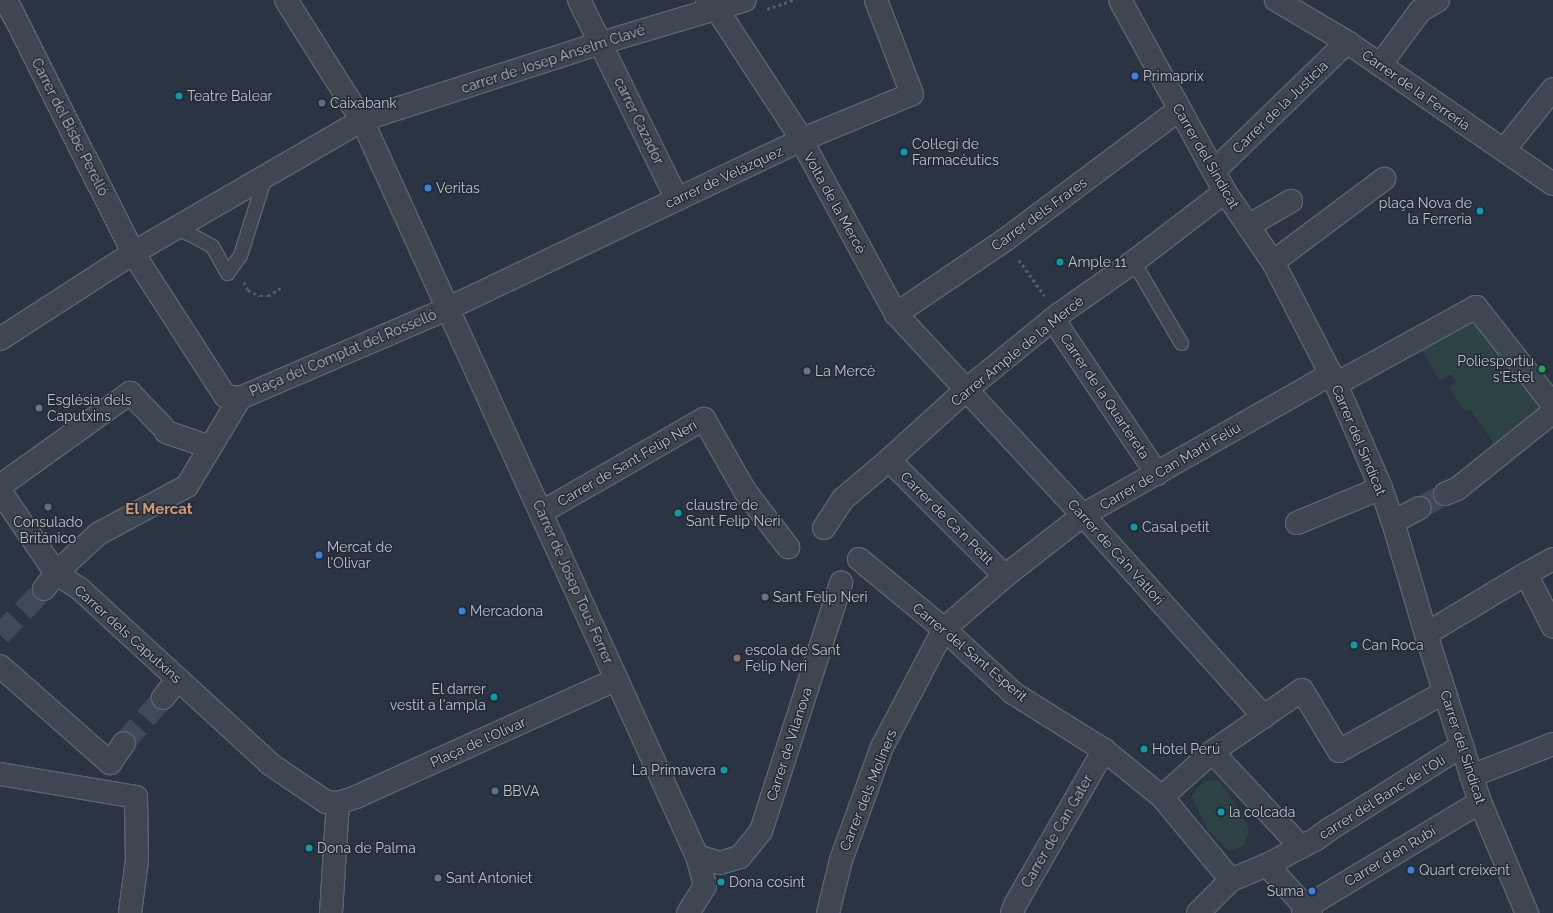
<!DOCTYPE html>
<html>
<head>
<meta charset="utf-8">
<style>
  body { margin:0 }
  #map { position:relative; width:1553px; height:913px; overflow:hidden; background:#2a3442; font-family:Raleway,sans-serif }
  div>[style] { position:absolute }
  .green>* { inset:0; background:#2d4244 }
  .street-tunnel>* { height:22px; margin-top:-11px; transform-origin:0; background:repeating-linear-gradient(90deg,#404957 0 22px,transparent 0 33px) }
  .path>* { height:2.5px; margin-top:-1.25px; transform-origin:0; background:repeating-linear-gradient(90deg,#4d5f62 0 3px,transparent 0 6px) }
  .roads { filter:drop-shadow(1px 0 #5d646f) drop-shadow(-1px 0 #5d646f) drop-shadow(0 1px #5d646f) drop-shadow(0 -1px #5d646f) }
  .lane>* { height:13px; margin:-6.5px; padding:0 6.5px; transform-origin:6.5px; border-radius:6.5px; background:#3e4652 }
  .street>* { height:22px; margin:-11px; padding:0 11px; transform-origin:11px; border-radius:11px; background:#3e4652 }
  .dots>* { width:11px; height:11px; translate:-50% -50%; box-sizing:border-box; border:2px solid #232b37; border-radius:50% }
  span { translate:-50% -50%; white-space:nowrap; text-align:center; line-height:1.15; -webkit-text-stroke:3px #232b37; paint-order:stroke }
  .street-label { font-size:14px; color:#bcc2cb }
  .poi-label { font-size:14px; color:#bcc2cb }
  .left { translate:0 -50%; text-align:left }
  .right { translate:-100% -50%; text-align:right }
  .neighbourhood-label { font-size:15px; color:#cd9c75; font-weight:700 }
</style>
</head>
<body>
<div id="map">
  <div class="green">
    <div style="clip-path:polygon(1472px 316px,1543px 408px,1495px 445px,1471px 411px,1469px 409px,1465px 411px,1449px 387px,1456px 382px,1451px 374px,1440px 381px,1418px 344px)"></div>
    <div style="clip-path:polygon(1205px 780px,1219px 781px,1239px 808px,1249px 830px,1244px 846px,1229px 851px,1208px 830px,1191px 796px)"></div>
  </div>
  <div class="street-tunnel">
    <div style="left:1419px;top:508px;width:30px;rotate:-28deg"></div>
    <div style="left:0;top:635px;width:64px;rotate:-46.3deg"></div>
    <div style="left:124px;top:743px;width:60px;rotate:-49.1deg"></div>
  </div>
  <div class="path">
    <div style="left:767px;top:9px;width:28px;rotate:-19deg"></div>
    <div style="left:1019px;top:260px;width:44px;rotate:54.2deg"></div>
    <div style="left:244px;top:282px;width:9px;rotate:63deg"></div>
    <div style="left:248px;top:290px;width:13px;rotate:27deg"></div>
    <div style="left:260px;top:296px;width:8px"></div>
    <div style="left:268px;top:296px;width:15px;rotate:-32deg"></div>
  </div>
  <div class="roads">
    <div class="lane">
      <div style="left:175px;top:228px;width:18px;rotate:22deg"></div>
      <div style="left:192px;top:235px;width:23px;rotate:29deg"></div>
      <div style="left:212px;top:246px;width:31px;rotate:61deg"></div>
      <div style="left:227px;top:273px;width:22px;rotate:-54deg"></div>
      <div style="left:240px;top:255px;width:83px;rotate:-72.4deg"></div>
      <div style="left:1132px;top:263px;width:7px;rotate:45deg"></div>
      <div style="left:1137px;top:268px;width:87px;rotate:59.6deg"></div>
    </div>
    <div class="street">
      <div style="left:6px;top:0;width:283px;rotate:63.3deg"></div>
      <div style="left:133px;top:253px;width:170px;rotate:57.2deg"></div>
      <div style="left:225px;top:396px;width:15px;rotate:8deg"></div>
      <div style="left:240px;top:398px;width:228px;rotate:-23.3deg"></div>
      <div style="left:449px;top:308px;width:390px;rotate:-25.5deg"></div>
      <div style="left:801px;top:140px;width:120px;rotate:-22.5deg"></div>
      <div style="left:912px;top:94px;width:101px;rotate:-111deg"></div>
      <div style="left:286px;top:0;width:142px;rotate:57.7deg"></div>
      <div style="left:362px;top:120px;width:251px;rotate:-17.9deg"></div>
      <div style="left:601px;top:43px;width:150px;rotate:-16.6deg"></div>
      <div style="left:579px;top:0;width:222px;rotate:63.8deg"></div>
      <div style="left:707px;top:0;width:12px;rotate:42deg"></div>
      <div style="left:716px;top:8px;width:148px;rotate:56.8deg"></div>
      <div style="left:797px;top:132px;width:207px;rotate:61.5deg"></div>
      <div style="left:896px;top:314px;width:275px;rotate:47.1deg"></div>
      <div style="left:1083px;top:515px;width:271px;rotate:48.1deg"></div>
      <div style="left:1120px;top:0;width:219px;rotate:61.3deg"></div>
      <div style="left:1225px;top:192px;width:85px;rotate:55.6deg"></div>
      <div style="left:1273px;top:262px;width:137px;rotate:62.7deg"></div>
      <div style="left:1336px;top:384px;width:113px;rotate:66.6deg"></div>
      <div style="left:1381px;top:488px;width:36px;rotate:71deg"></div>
      <div style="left:1393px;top:522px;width:117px;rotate:73.6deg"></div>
      <div style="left:1426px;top:634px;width:176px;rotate:72.2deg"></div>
      <div style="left:1480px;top:802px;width:121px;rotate:67.1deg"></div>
      <div style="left:1276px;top:0;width:82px;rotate:30.6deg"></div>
      <div style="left:1347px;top:42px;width:250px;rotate:34.6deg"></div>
      <div style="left:1380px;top:65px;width:67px;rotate:-53.5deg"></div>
      <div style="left:1420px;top:11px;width:21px;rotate:-31deg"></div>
      <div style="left:1504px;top:150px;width:78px;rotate:-51.2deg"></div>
      <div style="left:1214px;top:171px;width:185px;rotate:-44.1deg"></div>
      <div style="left:1248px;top:226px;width:50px;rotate:-30.2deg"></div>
      <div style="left:1273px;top:262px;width:139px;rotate:-36.8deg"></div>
      <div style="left:896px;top:314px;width:132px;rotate:-34.2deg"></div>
      <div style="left:1005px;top:240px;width:217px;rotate:-36.8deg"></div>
      <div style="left:1053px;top:319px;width:187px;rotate:56.1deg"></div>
      <div style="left:0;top:339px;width:158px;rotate:-32.9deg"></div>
      <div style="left:133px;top:253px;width:265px;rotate:-30.1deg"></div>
      <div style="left:362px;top:120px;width:809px;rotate:65.53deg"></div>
      <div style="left:697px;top:856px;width:31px;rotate:75deg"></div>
      <div style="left:705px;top:886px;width:32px;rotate:122deg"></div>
      <div style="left:1336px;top:384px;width:160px;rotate:-28.8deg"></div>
      <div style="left:1476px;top:307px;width:125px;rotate:51.8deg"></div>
      <div style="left:166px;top:432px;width:46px;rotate:18.8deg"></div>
      <div style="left:889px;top:460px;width:164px;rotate:45deg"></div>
      <div style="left:0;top:486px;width:160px;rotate:-35.6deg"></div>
      <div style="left:130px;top:393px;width:46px;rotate:45.9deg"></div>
      <div style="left:0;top:491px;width:99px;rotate:55.7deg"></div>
      <div style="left:56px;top:573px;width:29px;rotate:34deg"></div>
      <div style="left:80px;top:589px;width:258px;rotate:42.6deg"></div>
      <div style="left:270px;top:764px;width:68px;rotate:34.2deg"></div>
      <div style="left:326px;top:802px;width:12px;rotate:5deg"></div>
      <div style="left:338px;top:803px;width:19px;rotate:-18deg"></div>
      <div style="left:356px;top:797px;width:286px;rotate:-24.3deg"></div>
      <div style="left:1445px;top:494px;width:13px;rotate:-23deg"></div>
      <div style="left:1457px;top:489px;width:123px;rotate:-38.7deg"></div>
      <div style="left:542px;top:512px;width:187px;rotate:-29.9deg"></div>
      <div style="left:704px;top:419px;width:83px;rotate:60.3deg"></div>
      <div style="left:745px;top:491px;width:71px;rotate:52.5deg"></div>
      <div style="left:1393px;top:522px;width:30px;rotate:-28deg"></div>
      <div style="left:1297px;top:523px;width:91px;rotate:-22.6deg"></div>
      <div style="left:824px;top:528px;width:35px;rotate:-57deg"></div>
      <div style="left:843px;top:499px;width:60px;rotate:-40.3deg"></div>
      <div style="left:889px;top:460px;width:104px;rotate:-42.3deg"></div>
      <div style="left:966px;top:390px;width:119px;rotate:-39.2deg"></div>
      <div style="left:1058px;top:315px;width:90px;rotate:-35.1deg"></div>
      <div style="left:1132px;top:263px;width:117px;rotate:-37.4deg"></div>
      <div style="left:859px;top:559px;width:110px;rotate:39.5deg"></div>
      <div style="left:944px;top:629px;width:94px;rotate:42.8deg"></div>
      <div style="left:1013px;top:693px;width:107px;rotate:32.1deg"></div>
      <div style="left:1104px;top:750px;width:75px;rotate:39deg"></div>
      <div style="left:1526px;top:574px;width:59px;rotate:63deg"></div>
      <div style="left:44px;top:589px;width:20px;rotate:-53deg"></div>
      <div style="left:56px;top:573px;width:57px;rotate:-42.9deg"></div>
      <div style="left:98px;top:534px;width:101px;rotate:-28.3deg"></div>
      <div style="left:187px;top:486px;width:103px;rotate:-58.9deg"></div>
      <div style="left:1426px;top:634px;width:117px;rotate:-31deg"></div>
      <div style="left:1526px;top:574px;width:31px;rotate:-29deg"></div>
      <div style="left:0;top:666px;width:147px;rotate:41.4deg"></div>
      <div style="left:163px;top:698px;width:24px;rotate:-52deg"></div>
      <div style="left:1212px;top:752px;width:109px;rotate:-34.6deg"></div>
      <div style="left:1302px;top:690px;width:71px;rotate:58.8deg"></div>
      <div style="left:1339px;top:751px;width:121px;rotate:-29.1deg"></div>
      <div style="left:110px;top:763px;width:24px;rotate:-55deg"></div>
      <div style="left:0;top:774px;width:138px;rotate:9.6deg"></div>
      <div style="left:136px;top:797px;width:63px;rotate:89.1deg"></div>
      <div style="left:137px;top:860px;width:53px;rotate:97.5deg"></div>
      <div style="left:1471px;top:776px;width:88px;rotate:-21.3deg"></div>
      <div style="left:1301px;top:847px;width:17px;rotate:-28deg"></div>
      <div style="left:1316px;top:839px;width:17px;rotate:-36deg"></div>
      <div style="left:1330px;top:829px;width:156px;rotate:-32.2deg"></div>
      <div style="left:697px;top:856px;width:24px;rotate:17deg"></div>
      <div style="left:720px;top:863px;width:21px;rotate:-17deg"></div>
      <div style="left:740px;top:857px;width:33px;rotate:-51deg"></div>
      <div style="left:761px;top:831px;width:261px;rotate:-72.1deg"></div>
      <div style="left:1267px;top:865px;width:65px;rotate:47.5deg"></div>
      <div style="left:331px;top:913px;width:110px;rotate:-86.4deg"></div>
      <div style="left:828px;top:913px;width:55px;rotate:-76.2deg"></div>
      <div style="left:841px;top:860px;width:120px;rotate:-70.1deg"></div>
      <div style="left:882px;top:747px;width:133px;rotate:-62.3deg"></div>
      <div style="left:944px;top:629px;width:81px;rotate:-41deg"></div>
      <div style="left:1005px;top:576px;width:99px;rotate:-38deg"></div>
      <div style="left:1083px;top:515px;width:285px;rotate:-29.6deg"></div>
      <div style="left:1012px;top:913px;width:11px;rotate:-68deg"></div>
      <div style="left:1016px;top:903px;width:177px;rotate:-60.1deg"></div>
      <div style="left:1198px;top:913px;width:47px;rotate:-45deg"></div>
      <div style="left:1231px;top:880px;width:39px;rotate:-23deg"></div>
      <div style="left:1267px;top:865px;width:38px;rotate:-28deg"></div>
      <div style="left:1301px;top:847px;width:130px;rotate:-133.1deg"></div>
      <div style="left:1212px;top:752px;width:67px;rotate:138deg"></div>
      <div style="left:1162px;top:797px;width:108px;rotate:50.3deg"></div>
      <div style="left:1303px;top:913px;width:7px;rotate:-63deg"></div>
      <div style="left:1306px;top:907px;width:203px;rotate:-31.1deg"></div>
    </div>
  </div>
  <div class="dots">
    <div style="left:1135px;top:76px;background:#3f7fe0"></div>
    <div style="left:179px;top:96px;background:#0f9aa8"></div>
    <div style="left:322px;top:103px;background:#5c6f8a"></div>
    <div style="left:904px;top:152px;background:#0f9aa8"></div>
    <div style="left:428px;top:188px;background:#3f7fe0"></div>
    <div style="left:1480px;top:211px;background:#0f9aa8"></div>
    <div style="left:1060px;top:262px;background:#0f9aa8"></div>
    <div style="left:1542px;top:369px;background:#2e9e5b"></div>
    <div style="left:807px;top:371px;background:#6b7280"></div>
    <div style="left:39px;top:408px;background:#6b7280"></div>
    <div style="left:48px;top:507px;background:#5c6f8a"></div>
    <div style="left:678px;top:513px;background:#0f9aa8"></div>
    <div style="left:1134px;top:527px;background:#0f9aa8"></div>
    <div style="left:319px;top:555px;background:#3f7fe0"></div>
    <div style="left:765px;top:597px;background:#6b7280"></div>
    <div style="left:462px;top:611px;background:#3f7fe0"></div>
    <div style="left:1354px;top:645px;background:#0f9aa8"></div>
    <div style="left:737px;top:658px;background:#8d6e63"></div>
    <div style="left:494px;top:697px;background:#0f9aa8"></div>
    <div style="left:1144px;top:749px;background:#0f9aa8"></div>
    <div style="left:724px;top:770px;background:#0f9aa8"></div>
    <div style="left:495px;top:791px;background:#5c6f8a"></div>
    <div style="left:1221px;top:812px;background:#0f9aa8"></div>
    <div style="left:309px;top:848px;background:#0f9aa8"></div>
    <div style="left:1411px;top:870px;background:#3f7fe0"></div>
    <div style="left:438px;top:878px;background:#6b7280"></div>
    <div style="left:721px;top:882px;background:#0f9aa8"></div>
    <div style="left:1312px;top:891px;background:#3f7fe0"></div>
  </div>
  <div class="street-label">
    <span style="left:553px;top:59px;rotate:-18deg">carrer de Josep Anselm Clavé</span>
    <span style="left:1416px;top:90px;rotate:35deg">Carrer de la Ferreria</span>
    <span style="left:1280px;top:107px;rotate:-44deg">Carrer de la Justícia</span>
    <span style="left:639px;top:121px;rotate:64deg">carrer Cazador</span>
    <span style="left:70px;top:127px;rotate:63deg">Carrer del Bisbe Perelló</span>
    <span style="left:1206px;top:156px;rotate:60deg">Carrer del Sindicat</span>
    <span style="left:724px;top:177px;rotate:-25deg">carrer de Velázquez</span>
    <span style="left:835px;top:203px;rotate:61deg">Volta de la Mercè</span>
    <span style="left:1039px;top:214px;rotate:-36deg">Carrer dels Frares</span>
    <span style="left:1017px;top:351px;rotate:-39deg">Carrer Ample de la Mercè</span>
    <span style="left:343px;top:353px;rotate:-23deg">Plaça del Comptat del Rosselló</span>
    <span style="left:1105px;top:396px;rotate:56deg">Carrer de la Quartereta</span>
    <span style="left:1359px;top:440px;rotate:67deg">Carrer del Sindicat</span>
    <span style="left:627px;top:463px;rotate:-30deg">Carrer de Sant Felip Neri</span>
    <span style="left:1170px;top:466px;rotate:-30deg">Carrer de Can Martí Feliu</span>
    <span style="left:947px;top:518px;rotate:45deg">Carrer de Ca'n Petit</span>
    <span style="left:1116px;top:552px;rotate:48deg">Carrer de Ca'n Vatlori</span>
    <span style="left:573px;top:582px;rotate:66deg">Carrer de Josep Tous Ferrer</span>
    <span style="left:128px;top:634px;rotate:42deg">Carrer dels Caputxins</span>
    <span style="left:970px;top:652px;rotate:40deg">Carrer del Sant Esperit</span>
    <span style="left:478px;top:742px;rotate:-24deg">Plaça de l'Olivar</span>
    <span style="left:789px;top:744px;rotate:-72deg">Carrer de Vilanova</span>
    <span style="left:1463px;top:747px;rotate:72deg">Carrer del Sindicat</span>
    <span style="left:868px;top:790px;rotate:-68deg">Carrer dels Moliners</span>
    <span style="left:1382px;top:797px;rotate:-32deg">carrer del Banc de l'Oli</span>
    <span style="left:1057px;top:831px;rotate:-60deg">Carrer de Can Gater</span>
    <span style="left:1390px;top:856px;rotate:-31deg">Carrer d'en Rubí</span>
  </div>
  <div class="poi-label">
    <span class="left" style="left:1143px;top:76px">Primaprix</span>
    <span class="left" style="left:187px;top:96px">Teatre Balear</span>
    <span class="left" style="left:330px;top:103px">Caixabank</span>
    <span class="left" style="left:912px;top:152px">Col·legi de<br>Farmacèutics</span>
    <span class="left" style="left:436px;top:188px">Veritas</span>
    <span class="right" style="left:1472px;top:211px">plaça Nova de<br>la Ferreria</span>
    <span class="left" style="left:1068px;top:262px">Ample 11</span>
    <span class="right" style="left:1534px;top:369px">Poliesportiu<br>s'Estel</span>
    <span class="left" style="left:815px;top:371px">La Mercè</span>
    <span class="left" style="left:47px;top:408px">Església dels<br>Caputxins</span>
    <span class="left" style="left:686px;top:513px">claustre de<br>Sant Felip Neri</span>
    <span style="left:48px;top:530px">Consulado<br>Británico</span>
    <span class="left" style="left:1142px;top:527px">Casal petit</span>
    <span class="left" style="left:327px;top:555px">Mercat de<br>l'Olivar</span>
    <span class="left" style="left:773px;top:597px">Sant Felip Neri</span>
    <span class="left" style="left:470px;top:611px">Mercadona</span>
    <span class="left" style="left:1362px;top:645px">Can Roca</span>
    <span class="left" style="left:745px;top:658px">escola de Sant<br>Felip Neri</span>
    <span class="right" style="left:486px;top:697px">El darrer<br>vestit a l'ampla</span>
    <span class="left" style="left:1152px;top:749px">Hotel Perú</span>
    <span class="right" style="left:716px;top:770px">La Primavera</span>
    <span class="left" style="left:503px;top:791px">BBVA</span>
    <span class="left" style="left:1229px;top:812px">la colcada</span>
    <span class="left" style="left:317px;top:848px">Dona de Palma</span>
    <span class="left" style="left:1419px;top:870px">Quart creixent</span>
    <span class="left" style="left:446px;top:878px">Sant Antoniet</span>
    <span class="left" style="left:729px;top:882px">Dona cosint</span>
    <span class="right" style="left:1304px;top:891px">Suma</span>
  </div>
  <div class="neighbourhood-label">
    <span style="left:159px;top:510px">El Mercat</span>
  </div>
</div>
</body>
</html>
